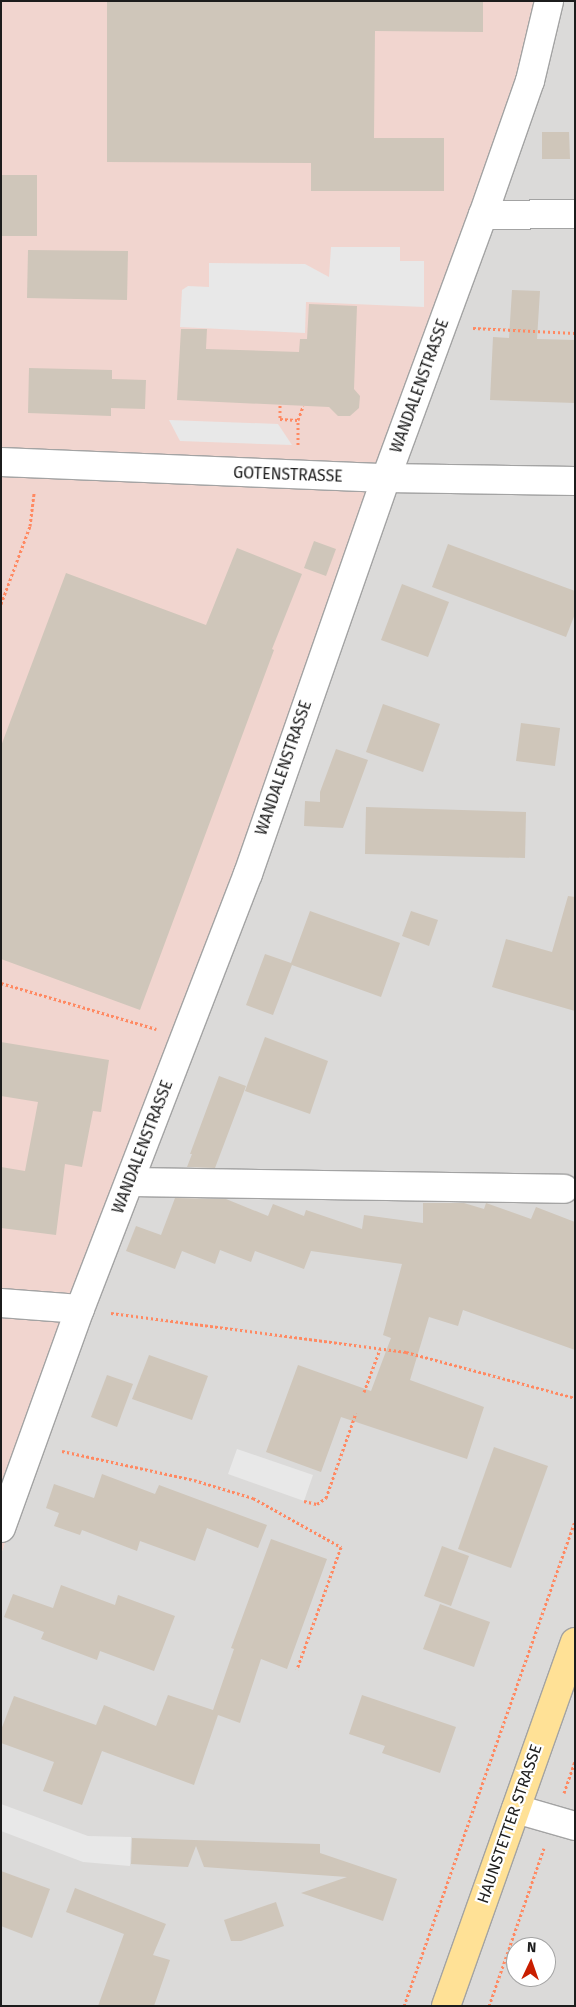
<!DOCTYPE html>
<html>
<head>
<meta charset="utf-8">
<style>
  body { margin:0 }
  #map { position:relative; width:576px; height:2007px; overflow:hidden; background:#efece1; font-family:"Fira Sans",sans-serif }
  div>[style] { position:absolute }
  .residential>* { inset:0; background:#dbdad9 }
  .commercial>* { inset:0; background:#f1d5cf }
  .parking>* { inset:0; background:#e8e8e8 }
  .building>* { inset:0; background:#cfc6ba }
  .path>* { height:3px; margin-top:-1.5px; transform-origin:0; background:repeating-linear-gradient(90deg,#ff8962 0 2.5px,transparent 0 5px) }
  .roads { filter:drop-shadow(1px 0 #a3a3a3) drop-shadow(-1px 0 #a3a3a3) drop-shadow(0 1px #a3a3a3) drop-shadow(0 -1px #a3a3a3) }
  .minor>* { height:28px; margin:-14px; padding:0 14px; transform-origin:14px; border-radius:14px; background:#fff }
  .major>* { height:28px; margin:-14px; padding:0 14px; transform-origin:14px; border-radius:14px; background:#ffe196 }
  span { translate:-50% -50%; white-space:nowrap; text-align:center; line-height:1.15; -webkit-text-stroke:4.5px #fff; paint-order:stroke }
  .street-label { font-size:16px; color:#1c1c1c }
  .frame { position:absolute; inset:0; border:2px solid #1c1c1c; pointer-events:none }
  .north { position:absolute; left:506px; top:1937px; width:50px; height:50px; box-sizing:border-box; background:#fff; border:1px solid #a4a4a4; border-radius:50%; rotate:3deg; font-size:14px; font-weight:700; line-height:20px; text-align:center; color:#1c1c1c }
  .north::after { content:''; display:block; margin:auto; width:18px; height:22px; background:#c91e00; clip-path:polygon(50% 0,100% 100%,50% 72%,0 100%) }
</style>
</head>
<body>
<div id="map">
  <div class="residential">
    <div style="clip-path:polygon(evenodd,541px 1px,575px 1px,575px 2006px,1px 2006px,1px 1554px,530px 101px,541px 1px,516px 1947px,546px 1947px,546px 1977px,516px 1977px,516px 1947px)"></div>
  </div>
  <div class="commercial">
    <div style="clip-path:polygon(1px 1px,541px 1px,530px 101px,1px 1554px)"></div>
  </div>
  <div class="parking">
    <div style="clip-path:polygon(331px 247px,400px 247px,400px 261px,424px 261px,424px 307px,306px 302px,305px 333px,180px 327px,182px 290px,188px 286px,209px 287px,209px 263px,305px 264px,329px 277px)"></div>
    <div style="clip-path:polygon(169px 420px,278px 424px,292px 445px,180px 441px)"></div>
    <div style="clip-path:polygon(237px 1449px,313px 1475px,304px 1501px,228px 1474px)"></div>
    <div style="clip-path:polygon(1px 1804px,88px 1836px,131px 1837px,130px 1866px,83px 1862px,1px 1831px)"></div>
  </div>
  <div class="building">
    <div style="clip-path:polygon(107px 1px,483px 1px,483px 32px,375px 31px,374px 138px,444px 138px,444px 191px,311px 191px,311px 163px,107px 162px)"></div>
    <div style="clip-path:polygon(542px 132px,569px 132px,570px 159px,542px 159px)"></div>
    <div style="clip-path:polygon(1px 175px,37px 175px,37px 236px,1px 236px)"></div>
    <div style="clip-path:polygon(28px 250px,128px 251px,127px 300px,27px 298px)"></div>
    <div style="clip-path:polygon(512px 290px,540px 291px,537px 339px,575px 340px,575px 403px,490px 400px,493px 337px,509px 338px)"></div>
    <div style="clip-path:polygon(309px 304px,357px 306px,354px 389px,360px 396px,359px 408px,350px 416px,338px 416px,329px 407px,177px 400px,181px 329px,207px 329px,206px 349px,299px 352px,300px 339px,307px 339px)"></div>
    <div style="clip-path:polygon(29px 368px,112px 370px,112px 379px,146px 380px,145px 409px,111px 408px,111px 416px,28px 413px)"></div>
    <div style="clip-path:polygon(314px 541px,336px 549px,326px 576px,304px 568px)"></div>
    <div style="clip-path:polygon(448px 544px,575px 591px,575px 614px,566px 637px,432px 587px)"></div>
    <div style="clip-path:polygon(237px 548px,302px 574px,272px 649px,274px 650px,140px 1010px,1px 959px,1px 746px,66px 573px,206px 625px)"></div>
    <div style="clip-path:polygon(402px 584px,449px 602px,428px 657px,381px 640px)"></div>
    <div style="clip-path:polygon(383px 704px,440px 724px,423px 772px,366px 752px)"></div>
    <div style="clip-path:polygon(521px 723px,560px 728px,555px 766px,516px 761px)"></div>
    <div style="clip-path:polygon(336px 749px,368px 760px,343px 828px,304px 826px,305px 801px,320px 802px,320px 792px)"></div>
    <div style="clip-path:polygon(366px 807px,526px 812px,525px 858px,365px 854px)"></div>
    <div style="clip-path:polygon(568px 896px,575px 897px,575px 1011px,492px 987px,506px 939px,552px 952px)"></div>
    <div style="clip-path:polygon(310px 911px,400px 943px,381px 997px,292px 965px,273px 1015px,246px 1005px,265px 954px,291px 963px)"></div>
    <div style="clip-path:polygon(411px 911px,438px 920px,429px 946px,402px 936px)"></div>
    <div style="clip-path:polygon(265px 1037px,328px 1061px,310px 1114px,245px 1091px)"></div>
    <div style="clip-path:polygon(1px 1042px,109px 1060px,101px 1112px,93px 1111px,82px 1167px,65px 1164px,56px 1235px,1px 1228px,1px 1167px,25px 1171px,38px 1102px,1px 1096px)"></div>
    <div style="clip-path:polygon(219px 1076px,246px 1086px,215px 1168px,187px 1167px,192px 1154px,190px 1154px)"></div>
    <div style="clip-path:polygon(175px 1198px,226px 1199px,268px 1216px,273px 1204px,304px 1216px,306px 1210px,362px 1229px,364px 1215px,423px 1223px,423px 1203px,464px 1203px,484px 1209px,486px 1203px,531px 1219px,536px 1207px,575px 1222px,575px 1350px,463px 1310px,458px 1326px,429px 1317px,410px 1380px,484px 1407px,467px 1459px,341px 1417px,321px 1472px,266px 1452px,298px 1365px,371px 1391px,391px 1338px,383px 1335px,402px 1264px,311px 1251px,304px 1269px,255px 1251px,251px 1262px,220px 1250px,215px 1264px,182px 1251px,175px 1269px,126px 1251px,136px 1226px,161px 1235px)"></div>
    <div style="clip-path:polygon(149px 1355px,208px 1376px,192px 1420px,132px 1399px)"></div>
    <div style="clip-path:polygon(107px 1375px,133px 1384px,117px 1427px,91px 1417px)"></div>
    <div style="clip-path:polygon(494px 1447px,548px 1466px,511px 1568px,458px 1549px)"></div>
    <div style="clip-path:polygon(102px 1474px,155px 1494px,159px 1485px,267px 1525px,258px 1548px,207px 1528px,195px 1561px,140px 1541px,137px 1551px,82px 1530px,80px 1535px,54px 1526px,59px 1513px,46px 1508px,54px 1484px,94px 1498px)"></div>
    <div style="clip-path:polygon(271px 1539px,327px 1559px,287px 1669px,261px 1659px,240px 1723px,218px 1715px,194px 1785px,102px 1751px,82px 1805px,43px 1791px,54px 1762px,1px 1743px,1px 1730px,14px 1696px,96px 1725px,104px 1705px,156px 1726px,168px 1695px,213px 1710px,234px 1649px,231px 1648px)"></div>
    <div style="clip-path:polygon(442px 1546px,469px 1556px,451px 1606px,424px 1596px)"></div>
    <div style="clip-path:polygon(61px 1585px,115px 1605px,118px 1595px,175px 1616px,154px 1671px,100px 1651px,97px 1660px,41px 1639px,44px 1632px,4px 1617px,13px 1594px,53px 1608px)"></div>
    <div style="clip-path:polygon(440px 1604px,490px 1622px,474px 1667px,423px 1649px)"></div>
    <div style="clip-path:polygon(362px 1695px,456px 1727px,440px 1773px,382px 1753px,385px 1746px,349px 1734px)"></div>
    <div style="clip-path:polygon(132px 1838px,320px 1844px,320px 1853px,397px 1879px,383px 1921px,301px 1893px,347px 1877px,204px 1867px,196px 1846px,188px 1867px,131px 1864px)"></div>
    <div style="clip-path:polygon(1px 1871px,50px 1889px,32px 1938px,1px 1926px)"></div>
    <div style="clip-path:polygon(75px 1888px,166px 1924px,153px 1955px,170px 1960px,154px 2006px,98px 2006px,124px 1934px,66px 1912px)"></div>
    <div style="clip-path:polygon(276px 1902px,284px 1926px,241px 1941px,231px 1941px,224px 1920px)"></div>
  </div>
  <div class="path">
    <div style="left:473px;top:328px;width:102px;rotate:2.8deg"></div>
    <div style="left:280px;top:405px;width:14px;rotate:90deg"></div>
    <div style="left:280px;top:419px;width:18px;rotate:3deg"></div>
    <div style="left:298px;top:445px;width:25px;rotate:-90deg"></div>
    <div style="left:298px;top:420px;width:15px;rotate:-70deg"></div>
    <div style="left:1px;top:604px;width:83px;rotate:-69.6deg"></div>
    <div style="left:30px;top:526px;width:33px;rotate:-83deg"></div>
    <div style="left:1px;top:983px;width:162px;rotate:16.5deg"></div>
    <div style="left:111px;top:1313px;width:298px;rotate:7.5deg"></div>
    <div style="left:406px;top:1352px;width:175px;rotate:15.2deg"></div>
    <div style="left:364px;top:1392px;width:46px;rotate:-69.6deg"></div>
    <div style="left:62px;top:1451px;width:135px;rotate:12.4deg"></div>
    <div style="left:194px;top:1480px;width:62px;rotate:17deg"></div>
    <div style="left:253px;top:1498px;width:101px;rotate:29.1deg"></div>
    <div style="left:341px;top:1547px;width:130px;rotate:109.8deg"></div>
    <div style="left:304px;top:1501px;width:13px;rotate:13deg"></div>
    <div style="left:317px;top:1504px;width:11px;rotate:-34deg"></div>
    <div style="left:326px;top:1498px;width:90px;rotate:-70.6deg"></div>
    <div style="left:564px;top:1793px;width:34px;rotate:-71deg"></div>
    <div style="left:404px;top:2006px;width:514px;rotate:-70.58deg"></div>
    <div style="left:489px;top:2006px;width:167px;rotate:-70.8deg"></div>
  </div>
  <div class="roads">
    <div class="minor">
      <div style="left:483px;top:215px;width:92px;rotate:-0.6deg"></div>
      <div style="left:1px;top:462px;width:385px;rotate:2.4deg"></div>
      <div style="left:386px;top:478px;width:189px;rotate:0.9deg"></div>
      <div style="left:130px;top:1182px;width:434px;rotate:0.9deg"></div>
      <div style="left:1px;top:1303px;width:79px;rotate:4.3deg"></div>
      <div style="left:1px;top:1528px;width:233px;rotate:-70.2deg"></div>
      <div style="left:80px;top:1309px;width:466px;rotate:-68.9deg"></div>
      <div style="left:248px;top:874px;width:419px;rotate:-70.8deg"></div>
      <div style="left:386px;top:478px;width:280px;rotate:-69.8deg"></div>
      <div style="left:483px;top:215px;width:142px;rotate:-70.7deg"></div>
      <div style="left:530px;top:81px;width:82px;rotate:-76.6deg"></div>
      <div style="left:516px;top:1809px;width:61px;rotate:16.1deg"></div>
    </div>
    <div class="major">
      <div style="left:446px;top:2006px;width:386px;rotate:-70.5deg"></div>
    </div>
  </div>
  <div class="street-label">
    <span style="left:420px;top:386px;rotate:-70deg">WANDALENSTRASSE</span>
    <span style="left:288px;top:475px;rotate:2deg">GOTENSTRASSE</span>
    <span style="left:284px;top:768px;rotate:-71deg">WANDALENSTRASSE</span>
    <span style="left:143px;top:1147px;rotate:-69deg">WANDALENSTRASSE</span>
    <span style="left:510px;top:1824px;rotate:-71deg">HAUNSTETTER STRASSE</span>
  </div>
  <div class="frame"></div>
  <div class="north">N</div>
</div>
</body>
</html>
